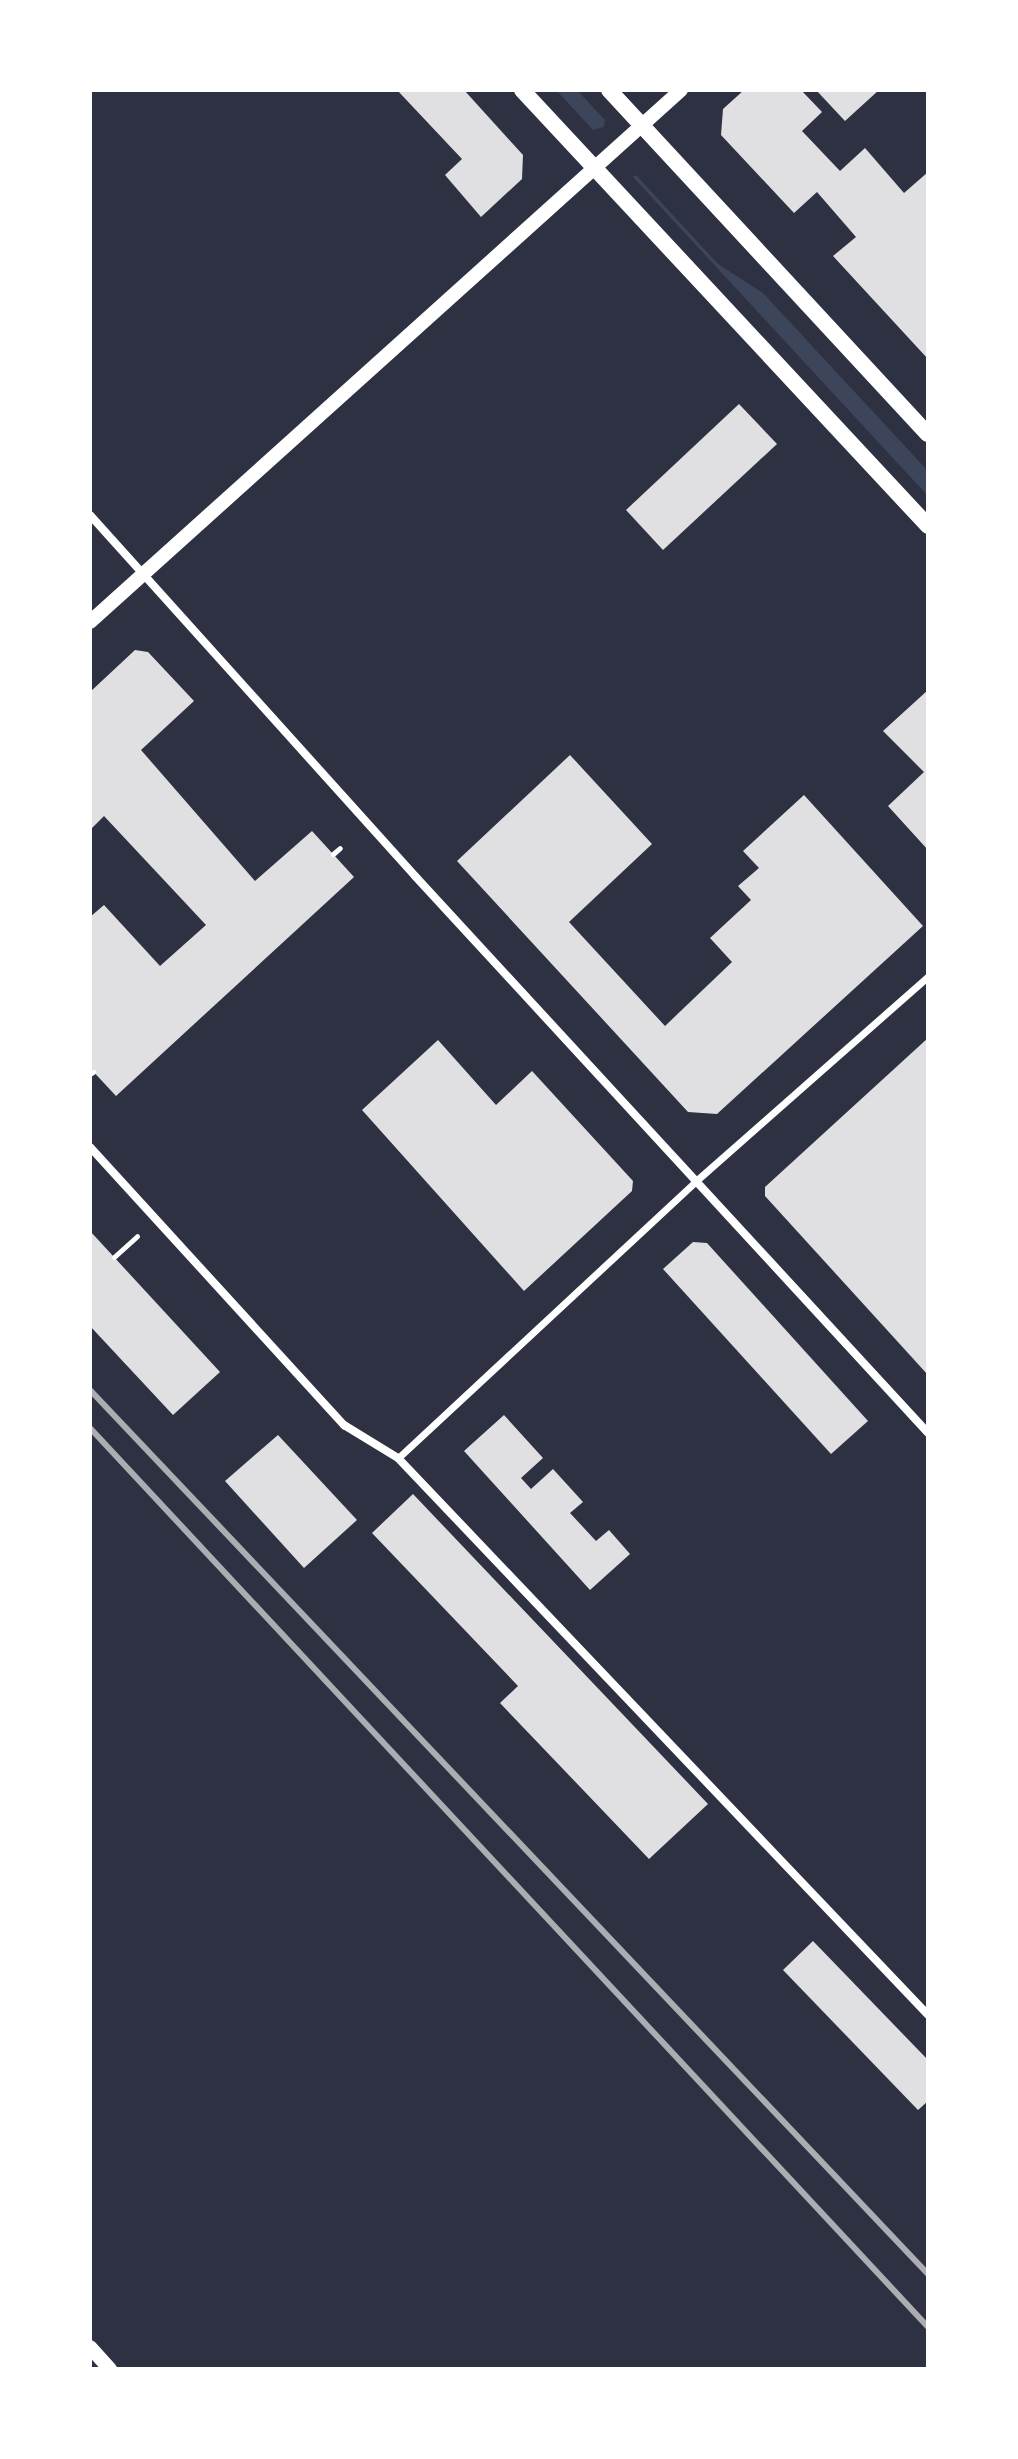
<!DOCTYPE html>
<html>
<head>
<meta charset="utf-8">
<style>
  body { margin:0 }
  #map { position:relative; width:1018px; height:2459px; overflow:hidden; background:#2d3142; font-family:"Fira Sans",sans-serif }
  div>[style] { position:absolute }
  .green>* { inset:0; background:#3c4559 }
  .building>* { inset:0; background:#e0e0e3 }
  .path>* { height:5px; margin:-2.5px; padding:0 2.5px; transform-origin:2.5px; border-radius:2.5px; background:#fff }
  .pedestrian>* { height:7px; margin:-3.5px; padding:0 3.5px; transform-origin:3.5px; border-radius:3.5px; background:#fff }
  .minor>* { height:8px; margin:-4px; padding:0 4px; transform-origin:4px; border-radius:4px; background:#fff }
  .tertiary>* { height:14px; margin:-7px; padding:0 7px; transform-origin:7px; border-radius:7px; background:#fff }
  .secondary>* { height:16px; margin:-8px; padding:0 8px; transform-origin:8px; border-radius:8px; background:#fff }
  .rail>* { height:6px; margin:-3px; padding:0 3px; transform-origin:3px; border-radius:3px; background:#abadb3 }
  span { translate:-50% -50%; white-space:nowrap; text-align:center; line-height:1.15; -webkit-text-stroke:6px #fff; paint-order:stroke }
  .frame { position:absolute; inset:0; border:92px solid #fff; pointer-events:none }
</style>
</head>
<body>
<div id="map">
  <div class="green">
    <div style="clip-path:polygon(556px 90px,577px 90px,605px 120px,604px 127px,593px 130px)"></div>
    <div style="clip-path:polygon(636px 175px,718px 264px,763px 293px,928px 471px,928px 496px,633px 177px)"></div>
  </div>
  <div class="building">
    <div style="clip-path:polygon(397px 90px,464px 90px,523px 155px,522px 179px,481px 217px,445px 175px,462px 159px)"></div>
    <div style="clip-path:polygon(744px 90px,801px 90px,822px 112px,802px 131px,840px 171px,865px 148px,904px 193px,928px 172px,928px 359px,833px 256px,856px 237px,817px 192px,794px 213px,721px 135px,723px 109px)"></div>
    <div style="clip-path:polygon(816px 90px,879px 90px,845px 121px)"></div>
    <div style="clip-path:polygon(739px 404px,777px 444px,663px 550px,626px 510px)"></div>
    <div style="clip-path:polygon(135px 650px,148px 652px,194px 701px,141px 750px,255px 881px,312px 831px,354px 877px,116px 1096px,90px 1068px,90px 917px,104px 905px,160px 966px,206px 925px,104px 816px,90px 830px,90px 692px)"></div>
    <div style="clip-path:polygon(928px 690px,928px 850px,888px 806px,924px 772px,883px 731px)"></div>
    <div style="clip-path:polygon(570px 755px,652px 844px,569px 922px,665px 1026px,732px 962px,710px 938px,751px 900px,738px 886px,759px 868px,743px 851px,804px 795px,923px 926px,717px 1114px,688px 1112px,457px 861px)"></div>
    <div style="clip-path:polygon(928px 1038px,928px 1375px,765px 1196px,765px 1187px)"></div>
    <div style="clip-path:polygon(438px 1040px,496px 1105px,532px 1071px,633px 1181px,632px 1191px,524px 1291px,362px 1110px)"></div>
    <div style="clip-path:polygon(90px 1231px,220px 1372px,173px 1415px,90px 1326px)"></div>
    <div style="clip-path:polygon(693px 1242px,707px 1243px,868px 1421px,831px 1454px,663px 1269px)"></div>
    <div style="clip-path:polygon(504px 1415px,543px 1458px,521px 1478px,531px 1489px,553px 1469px,583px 1502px,570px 1513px,596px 1541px,609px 1530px,630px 1554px,590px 1590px,464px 1451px)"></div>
    <div style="clip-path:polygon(278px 1435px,357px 1520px,304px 1568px,225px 1481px)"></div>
    <div style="clip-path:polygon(413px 1494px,708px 1804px,649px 1859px,500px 1703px,518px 1686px,372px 1533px)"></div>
    <div style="clip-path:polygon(813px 1941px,928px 2060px,928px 2101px,918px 2110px,783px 1970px)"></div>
  </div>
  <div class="path">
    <div style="left:333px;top:854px;width:9px;rotate:-41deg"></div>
    <div style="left:90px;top:1074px;width:4px;rotate:-34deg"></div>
    <div style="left:114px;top:1257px;width:31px;rotate:-42deg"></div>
  </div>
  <div class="pedestrian">
    <div style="left:398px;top:1458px;width:408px;rotate:-42.9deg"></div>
    <div style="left:697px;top:1180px;width:308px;rotate:-41.4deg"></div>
  </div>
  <div class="minor">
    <div style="left:90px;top:515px;width:486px;rotate:48deg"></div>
    <div style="left:415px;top:876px;width:757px;rotate:47.35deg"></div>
    <div style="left:90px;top:1147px;width:377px;rotate:47.6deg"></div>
    <div style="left:344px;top:1425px;width:63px;rotate:31.4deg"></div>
    <div style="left:398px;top:1458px;width:769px;rotate:46.42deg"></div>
  </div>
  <div class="tertiary">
    <div style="left:90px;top:622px;width:795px;rotate:-41.99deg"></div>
    <div style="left:90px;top:2347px;width:30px;rotate:48deg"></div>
  </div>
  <div class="secondary">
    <div style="left:522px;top:90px;width:596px;rotate:47.04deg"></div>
    <div style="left:609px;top:90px;width:469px;rotate:47.2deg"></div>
  </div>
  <div class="rail">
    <div style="left:90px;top:1390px;width:1218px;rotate:46.53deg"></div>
    <div style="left:90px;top:1428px;width:1229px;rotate:47.01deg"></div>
  </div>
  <div class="frame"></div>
</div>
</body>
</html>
